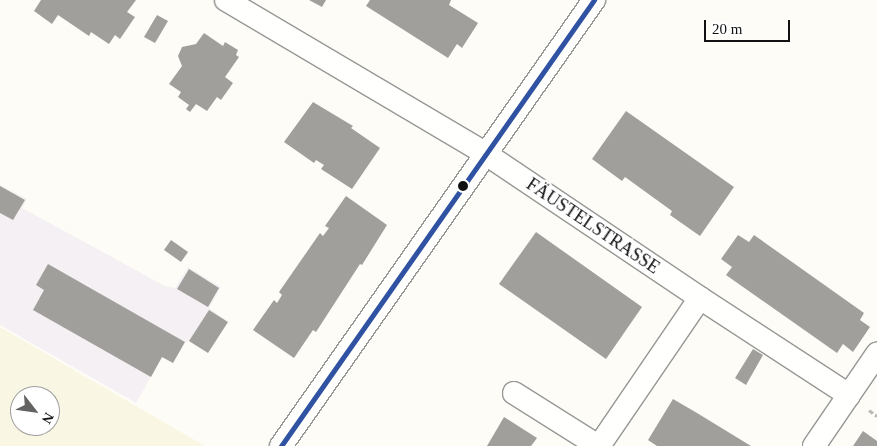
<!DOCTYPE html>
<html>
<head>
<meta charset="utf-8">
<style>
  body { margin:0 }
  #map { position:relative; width:877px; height:446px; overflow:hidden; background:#fdfcf7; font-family:Georgia,serif }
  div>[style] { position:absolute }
  .industrial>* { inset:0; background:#f5f0f3 }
  .farmland>* { inset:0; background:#f9f7e4 }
  .building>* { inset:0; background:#a19f9c }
  .path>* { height:3px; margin-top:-1.5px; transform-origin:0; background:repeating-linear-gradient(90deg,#b9b9b8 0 5px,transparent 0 7.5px) }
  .roads { filter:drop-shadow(1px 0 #979795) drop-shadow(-1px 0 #979795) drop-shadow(0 1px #979795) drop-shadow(0 -1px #979795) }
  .minor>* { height:22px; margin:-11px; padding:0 11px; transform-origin:11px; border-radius:11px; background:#fffffe }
  .bus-1>* { height:5px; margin:-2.5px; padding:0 2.5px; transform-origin:2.5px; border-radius:2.5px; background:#3052a2 }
  .dots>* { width:14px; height:14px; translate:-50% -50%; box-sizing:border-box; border:2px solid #fff; border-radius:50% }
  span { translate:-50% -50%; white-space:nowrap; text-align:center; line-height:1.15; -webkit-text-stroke:5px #fff; paint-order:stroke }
  .street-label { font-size:18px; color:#111 }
  .north { position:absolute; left:10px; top:386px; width:50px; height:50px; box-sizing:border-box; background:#fff; border:1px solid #a0a0a0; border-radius:50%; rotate:120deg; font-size:14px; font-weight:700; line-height:20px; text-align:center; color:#111 }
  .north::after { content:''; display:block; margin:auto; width:18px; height:22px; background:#646362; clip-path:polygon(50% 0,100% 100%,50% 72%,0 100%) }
  .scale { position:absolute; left:704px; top:20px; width:86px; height:22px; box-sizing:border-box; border:2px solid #111; border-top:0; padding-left:6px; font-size:15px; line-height:18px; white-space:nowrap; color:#111; -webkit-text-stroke:4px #fff; paint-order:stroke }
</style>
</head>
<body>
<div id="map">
  <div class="industrial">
    <div style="clip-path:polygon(0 185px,27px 199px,22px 208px,165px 286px,175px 288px,188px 267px,221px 287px,209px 308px,228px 322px,208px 353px,189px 341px,185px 342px,173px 363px,162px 357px,136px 403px,0 325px)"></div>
  </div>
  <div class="farmland">
    <div style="clip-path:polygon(evenodd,0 327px,205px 446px,0 446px,0 327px,20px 396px,50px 396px,50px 426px,20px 426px,20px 396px)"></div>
  </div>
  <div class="building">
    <div style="clip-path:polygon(41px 0,136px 0,127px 12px,135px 17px,120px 39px,115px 35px,109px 44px,91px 32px,89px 36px,58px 15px,52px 24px,34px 11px)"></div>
    <div style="clip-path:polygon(309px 0,326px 0,322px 7px)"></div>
    <div style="clip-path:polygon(370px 0,451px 0,449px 5px,478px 23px,462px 48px,457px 44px,448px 58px,366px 6px)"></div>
    <div style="clip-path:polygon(157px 15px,168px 21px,155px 43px,144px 37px)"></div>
    <div style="clip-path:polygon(204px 33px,223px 46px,225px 42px,238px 50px,236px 55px,239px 57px,225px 77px,233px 83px,221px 100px,217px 97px,207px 111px,196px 104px,190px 112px,186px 109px,189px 105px,178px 97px,181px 92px,169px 84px,182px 66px,178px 56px,182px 47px,196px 44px)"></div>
    <div style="clip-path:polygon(313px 102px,353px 126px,351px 128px,380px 148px,352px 189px,321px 169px,324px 165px,316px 160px,314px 163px,284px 142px)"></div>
    <div style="clip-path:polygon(626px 111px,734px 187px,700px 236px,670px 215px,672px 211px,625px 177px,622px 181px,592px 159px)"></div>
    <div style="clip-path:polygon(0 186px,25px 200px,13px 220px,0 213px)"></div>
    <div style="clip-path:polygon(346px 196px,387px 225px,362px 265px,360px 264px,316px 332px,313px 330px,294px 358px,253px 330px,274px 300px,277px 303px,282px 295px,279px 292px,320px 233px,323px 236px,329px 228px,325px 226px)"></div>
    <div style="clip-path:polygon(536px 232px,642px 307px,606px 359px,499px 284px)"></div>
    <div style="clip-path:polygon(738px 235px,749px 242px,754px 235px,864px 313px,860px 320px,870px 327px,853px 352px,843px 344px,837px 353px,726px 275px,732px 267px,721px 259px)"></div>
    <div style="clip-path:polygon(171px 240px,188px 252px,181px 262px,164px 250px)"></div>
    <div style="clip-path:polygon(48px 264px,185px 342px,173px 363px,162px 357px,151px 377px,33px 310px,44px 290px,36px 285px)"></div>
    <div style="clip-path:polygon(189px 269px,219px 288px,208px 307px,177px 289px)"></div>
    <div style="clip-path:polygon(209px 310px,228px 322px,208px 353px,189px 341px)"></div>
    <div style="clip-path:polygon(753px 349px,763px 355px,746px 385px,735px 378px)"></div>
    <div style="clip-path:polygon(673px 399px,697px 413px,751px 446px,657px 446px,648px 440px)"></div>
    <div style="clip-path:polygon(504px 417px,537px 438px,531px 446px,487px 446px)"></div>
    <div style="clip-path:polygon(863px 431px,877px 441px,877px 446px,853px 446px)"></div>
  </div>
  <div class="path">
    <div style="left:869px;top:410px;width:10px;rotate:37deg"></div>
  </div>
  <div class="roads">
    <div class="minor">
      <div style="left:226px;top:0;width:302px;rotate:30.6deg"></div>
      <div style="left:486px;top:154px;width:258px;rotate:33.9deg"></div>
      <div style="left:700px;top:298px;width:179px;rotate:124.3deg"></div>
      <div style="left:700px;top:298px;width:178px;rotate:33.1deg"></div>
      <div style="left:514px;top:393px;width:99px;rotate:32.2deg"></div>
      <div style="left:281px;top:446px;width:545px;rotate:-54.94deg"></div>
      <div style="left:814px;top:446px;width:112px;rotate:-55.6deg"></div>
    </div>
  </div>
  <div class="bus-1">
    <div style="left:281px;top:446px;width:545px;rotate:-54.94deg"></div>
  </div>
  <div class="dots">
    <div style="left:463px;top:186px;background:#111"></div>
  </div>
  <div class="street-label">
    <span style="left:593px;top:226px;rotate:34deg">FÄUSTELSTRASSE</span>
  </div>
  <div class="north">N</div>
  <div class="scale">20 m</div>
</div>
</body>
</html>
